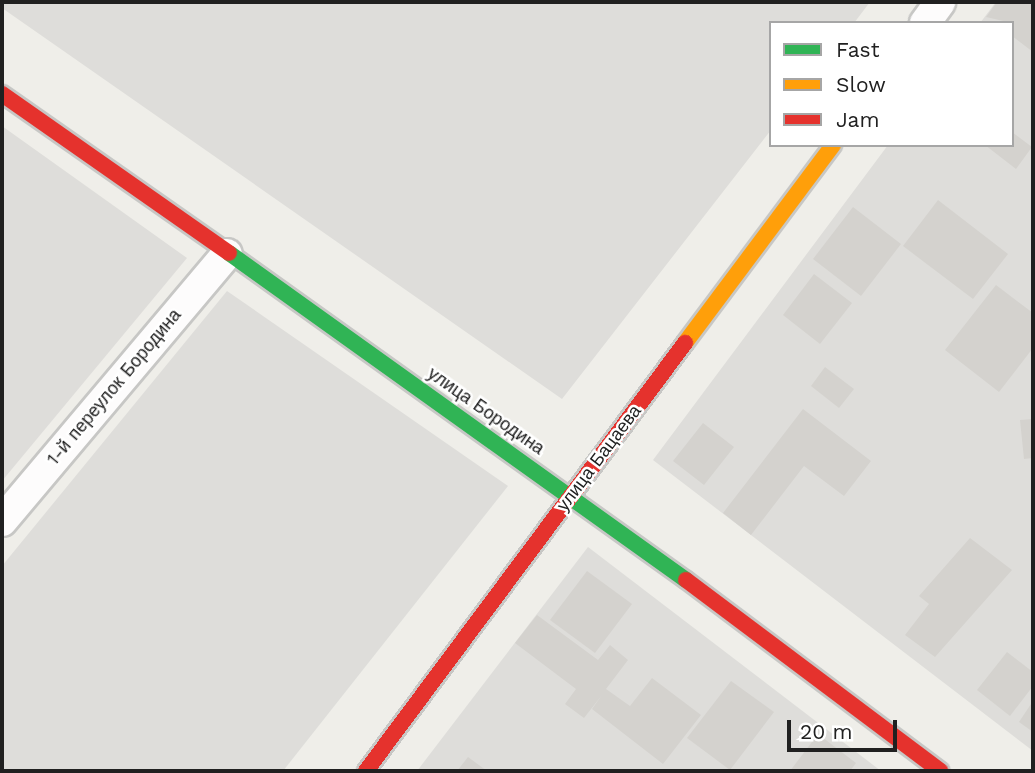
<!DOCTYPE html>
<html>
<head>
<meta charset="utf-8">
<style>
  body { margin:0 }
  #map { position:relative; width:1035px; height:773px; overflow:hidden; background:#efeee9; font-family:"Work Sans",sans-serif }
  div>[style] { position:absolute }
  .residential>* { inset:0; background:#deddda }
  .building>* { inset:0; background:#d4d2ce }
  .roads { filter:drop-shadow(2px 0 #c7c7c5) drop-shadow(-2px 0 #c7c7c5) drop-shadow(0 2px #c7c7c5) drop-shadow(0 -2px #c7c7c5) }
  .street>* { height:30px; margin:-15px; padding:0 15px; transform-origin:15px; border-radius:15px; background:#fdfcfc }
  .fast>* { height:16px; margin:-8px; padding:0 8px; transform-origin:8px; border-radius:8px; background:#30b455 }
  .slow>* { height:16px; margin:-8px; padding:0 8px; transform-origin:8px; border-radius:8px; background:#ff9f0a }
  .jam>* { height:16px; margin:-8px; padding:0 8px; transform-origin:8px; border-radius:8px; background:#e5322d }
  span { translate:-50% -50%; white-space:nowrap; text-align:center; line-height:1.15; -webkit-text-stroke:5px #fff; paint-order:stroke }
  .street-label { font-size:18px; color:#202020 }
  .frame { position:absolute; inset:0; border:4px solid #202020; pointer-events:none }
  .legend { position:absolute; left:769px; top:21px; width:245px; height:126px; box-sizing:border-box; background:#fff; border:2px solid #a6a6a6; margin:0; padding:9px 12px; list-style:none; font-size:21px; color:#202020 }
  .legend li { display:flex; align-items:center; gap:14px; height:35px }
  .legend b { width:35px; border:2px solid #a6a6a6 }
  .scale { position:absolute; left:787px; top:720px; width:110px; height:32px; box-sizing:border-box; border:4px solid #202020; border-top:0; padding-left:9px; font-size:21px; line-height:24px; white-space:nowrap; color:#202020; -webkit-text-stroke:5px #fff; paint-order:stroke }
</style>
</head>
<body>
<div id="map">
  <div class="residential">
    <div style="clip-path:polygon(2px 2px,870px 2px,854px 23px,771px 23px,771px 130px,562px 399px,2px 8px)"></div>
    <div style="clip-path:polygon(996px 2px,1033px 2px,1033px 751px,653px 460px,888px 145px,1012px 145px,1012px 23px,980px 23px)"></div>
    <div style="clip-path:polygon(2px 126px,187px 258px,2px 481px)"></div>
    <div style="clip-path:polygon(227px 291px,508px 486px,283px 771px,2px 771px,2px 566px)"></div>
    <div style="clip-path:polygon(588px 547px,881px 771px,417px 771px)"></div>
  </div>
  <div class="building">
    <div style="clip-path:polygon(997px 2px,1033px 2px,1033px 52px,1012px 36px,1012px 23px,986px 17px)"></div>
    <div style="clip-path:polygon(1012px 132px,1032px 147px,1016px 169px,985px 145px,1012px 145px)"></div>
    <div style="clip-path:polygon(938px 200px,1008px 254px,973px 299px,903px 246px)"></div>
    <div style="clip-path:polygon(853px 207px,901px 244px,861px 296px,813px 259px)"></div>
    <div style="clip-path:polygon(814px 274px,852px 303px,820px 344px,783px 315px)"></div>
    <div style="clip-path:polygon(996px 285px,1033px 313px,1033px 348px,999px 392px,945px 350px)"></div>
    <div style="clip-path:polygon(825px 367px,854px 389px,839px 408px,811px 386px)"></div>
    <div style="clip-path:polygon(803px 409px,871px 461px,844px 496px,804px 466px,751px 535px,723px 513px)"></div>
    <div style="clip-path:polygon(1033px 419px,1033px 458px,1024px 459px,1020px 420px)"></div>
    <div style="clip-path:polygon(703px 423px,734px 447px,704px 485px,673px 461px)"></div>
    <div style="clip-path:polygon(970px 538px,1012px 570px,935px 657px,905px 635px,929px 604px,919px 596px)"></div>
    <div style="clip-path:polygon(587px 571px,632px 604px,595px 653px,550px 620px)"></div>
    <div style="clip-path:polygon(537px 615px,598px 660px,610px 645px,628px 660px,606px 689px,630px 706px,652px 678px,701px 715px,663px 764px,592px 709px,602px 695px,584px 718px,565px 704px,576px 689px,515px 643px)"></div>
    <div style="clip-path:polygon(1007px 652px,1033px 672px,1033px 686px,1010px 716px,977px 690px)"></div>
    <div style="clip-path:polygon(731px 681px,774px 712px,730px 770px,687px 738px)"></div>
    <div style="clip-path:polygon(1033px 701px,1033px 732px,1019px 722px)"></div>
    <div style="clip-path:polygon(818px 734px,856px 763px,850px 771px,790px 771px)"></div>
    <div style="clip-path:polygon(468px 757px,487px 771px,457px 771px)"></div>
  </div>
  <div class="roads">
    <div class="street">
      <div style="left:925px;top:23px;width:26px;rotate:-54deg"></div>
      <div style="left:2px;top:521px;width:349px;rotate:-49.9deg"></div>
    </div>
    <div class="fast">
      <div style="left:229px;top:253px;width:562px;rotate:35.59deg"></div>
    </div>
    <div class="slow">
      <div style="left:685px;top:343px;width:247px;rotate:-53.2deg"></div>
    </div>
    <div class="jam">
      <div style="left:2px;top:94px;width:277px;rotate:35deg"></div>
      <div style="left:686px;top:580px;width:318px;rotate:36.9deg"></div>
      <div style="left:366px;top:771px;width:534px;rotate:-53.3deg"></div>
    </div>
  </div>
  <div class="street-label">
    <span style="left:114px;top:387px;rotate:-50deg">1-й переулок Бородина</span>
    <span style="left:486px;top:411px;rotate:35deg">улица Бородина</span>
    <span style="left:599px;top:458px;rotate:-53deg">улица Бацаева</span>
  </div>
  <div class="frame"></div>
  <ul class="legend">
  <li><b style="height:9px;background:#30b455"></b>Fast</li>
  <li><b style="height:9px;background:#ff9f0a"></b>Slow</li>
  <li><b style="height:9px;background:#e5322d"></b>Jam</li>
  </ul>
  <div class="scale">20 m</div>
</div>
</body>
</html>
